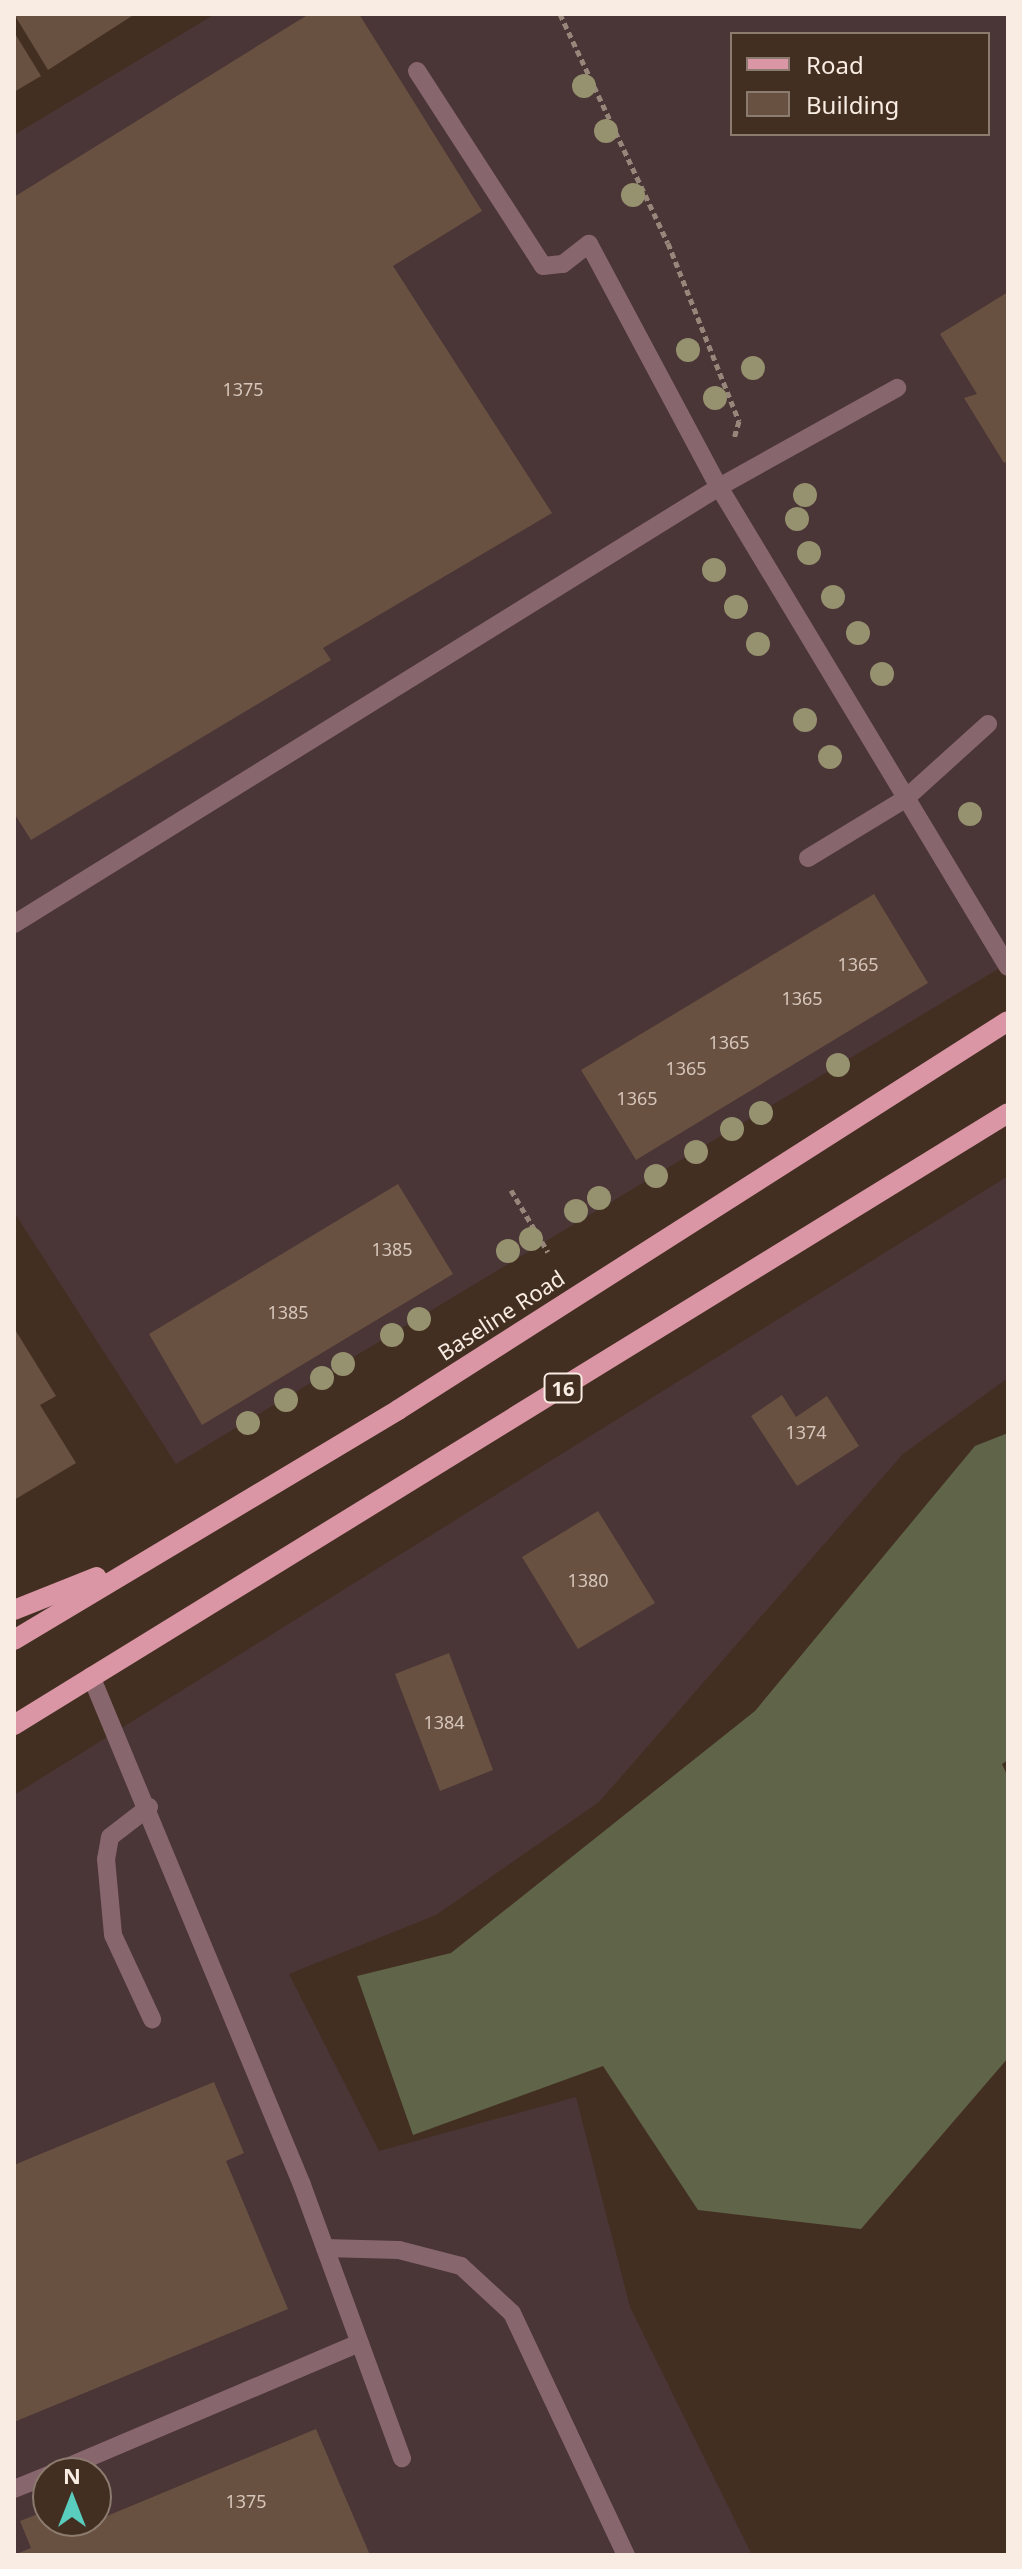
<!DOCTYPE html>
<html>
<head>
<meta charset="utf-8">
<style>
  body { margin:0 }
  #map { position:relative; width:1022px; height:2569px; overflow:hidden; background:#432f21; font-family:"Noto Sans",sans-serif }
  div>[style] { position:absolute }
  .commercial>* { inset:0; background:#4a3537 }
  .forest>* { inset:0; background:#60654a }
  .building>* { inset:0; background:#695141 }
  .path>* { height:5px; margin-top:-2.5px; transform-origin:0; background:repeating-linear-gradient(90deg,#97877b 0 6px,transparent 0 10px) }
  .lane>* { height:18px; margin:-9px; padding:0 9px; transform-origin:9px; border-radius:9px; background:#88666d }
  .primary>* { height:20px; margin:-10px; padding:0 10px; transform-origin:10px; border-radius:10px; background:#db96a6 }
  .trees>* { width:24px; height:24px; margin:-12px; border-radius:50%; background:#96916e }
  span { translate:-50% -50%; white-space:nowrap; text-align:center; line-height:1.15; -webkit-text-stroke:8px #432f21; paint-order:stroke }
  .number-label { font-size:18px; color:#d5c5ba }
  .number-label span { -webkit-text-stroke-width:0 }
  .shield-label span { padding:2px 6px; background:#432f21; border:2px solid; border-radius:6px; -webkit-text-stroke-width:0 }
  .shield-label { font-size:20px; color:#f9ece3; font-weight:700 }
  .street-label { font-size:22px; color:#f9ece3 }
  .frame { position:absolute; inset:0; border:16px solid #f9ece3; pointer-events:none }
  .legend { position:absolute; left:730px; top:32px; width:260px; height:104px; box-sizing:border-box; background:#432f21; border:2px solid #8c7b6f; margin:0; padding:10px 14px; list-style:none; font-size:24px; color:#f9ece3 }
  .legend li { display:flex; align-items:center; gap:16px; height:40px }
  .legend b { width:40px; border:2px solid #8c7b6f }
  .north { position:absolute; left:32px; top:2457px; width:80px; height:80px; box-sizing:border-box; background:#432f21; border:2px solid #8c7b6f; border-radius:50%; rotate:0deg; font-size:22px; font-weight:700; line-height:32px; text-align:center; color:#f9ece3 }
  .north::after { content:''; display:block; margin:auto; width:28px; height:36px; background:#59cebe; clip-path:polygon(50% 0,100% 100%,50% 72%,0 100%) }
</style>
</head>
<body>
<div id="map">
  <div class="commercial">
    <div style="clip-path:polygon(evenodd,215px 14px,1008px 14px,1008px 963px,176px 1464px,14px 1212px,14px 135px,215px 14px,732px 34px,988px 34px,988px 134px,732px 134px,732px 34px)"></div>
    <div style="clip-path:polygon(evenodd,1008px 1176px,1008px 1378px,903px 1454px,599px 1802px,436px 1915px,289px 1974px,379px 2151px,576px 2097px,630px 2307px,752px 2555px,14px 2555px,14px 1795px,1008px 1176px,48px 2473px,96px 2473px,96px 2521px,48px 2521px,48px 2473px)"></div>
  </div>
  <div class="forest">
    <div style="clip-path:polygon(1008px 1433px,1008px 1760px,1002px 1764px,1008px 1777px,1008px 2058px,861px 2229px,698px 2210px,603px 2066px,413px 2135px,357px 1976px,451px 1953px,755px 1711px,975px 1446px)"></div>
  </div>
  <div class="building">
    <div style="clip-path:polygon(14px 14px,135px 14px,48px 70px)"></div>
    <div style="clip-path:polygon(309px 14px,359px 14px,482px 211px,393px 266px,552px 513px,323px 648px,331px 660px,31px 840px,14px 813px,14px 197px)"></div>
    <div style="clip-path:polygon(14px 32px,41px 76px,14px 92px)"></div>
    <div style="clip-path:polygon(1008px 292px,1008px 461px,1004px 463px,964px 398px,977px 394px,940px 334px)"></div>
    <div style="clip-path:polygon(874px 894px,928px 983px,636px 1160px,581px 1070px)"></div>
    <div style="clip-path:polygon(398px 1184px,453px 1274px,202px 1425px,149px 1334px)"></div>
    <div style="clip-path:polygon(14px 1328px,56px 1396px,40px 1405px,76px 1463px,14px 1500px)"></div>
    <div style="clip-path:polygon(782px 1395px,796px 1417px,827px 1396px,859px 1446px,797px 1486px,751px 1416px)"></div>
    <div style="clip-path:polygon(598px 1511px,655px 1603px,578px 1649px,522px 1557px)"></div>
    <div style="clip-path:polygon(449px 1653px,493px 1770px,440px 1791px,395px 1674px)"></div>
    <div style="clip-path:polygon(214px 2082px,244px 2153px,226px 2161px,288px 2309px,14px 2422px,14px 2165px)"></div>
    <div style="clip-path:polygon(316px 2429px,370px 2555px,14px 2555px,31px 2548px,20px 2521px,48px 2510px,48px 2521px,96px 2521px,96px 2492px,107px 2516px)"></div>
  </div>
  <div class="path">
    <div style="left:560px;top:14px;width:253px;rotate:64.8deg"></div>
    <div style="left:668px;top:243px;width:192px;rotate:68.3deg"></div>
    <div style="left:739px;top:421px;width:18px;rotate:106deg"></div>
    <div style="left:511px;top:1190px;width:72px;rotate:59.2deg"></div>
  </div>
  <div class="lane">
    <div style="left:417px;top:71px;width:232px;rotate:57.1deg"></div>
    <div style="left:543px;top:266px;width:20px;rotate:-6deg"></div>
    <div style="left:563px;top:264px;width:33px;rotate:-38deg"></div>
    <div style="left:589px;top:244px;width:276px;rotate:61.9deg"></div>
    <div style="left:719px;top:487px;width:560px;rotate:58.95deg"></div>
    <div style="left:808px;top:858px;width:114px;rotate:-31.3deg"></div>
    <div style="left:905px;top:799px;width:112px;rotate:-42.1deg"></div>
    <div style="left:14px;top:924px;width:829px;rotate:-31.79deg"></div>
    <div style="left:719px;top:487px;width:204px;rotate:-29.1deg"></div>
    <div style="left:91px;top:1676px;width:551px;rotate:67.48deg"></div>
    <div style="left:302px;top:2185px;width:291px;rotate:69.9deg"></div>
    <div style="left:149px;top:1807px;width:49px;rotate:142.4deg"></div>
    <div style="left:110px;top:1837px;width:22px;rotate:100deg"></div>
    <div style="left:106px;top:1859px;width:76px;rotate:84.7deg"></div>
    <div style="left:113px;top:1935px;width:93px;rotate:65.1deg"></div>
    <div style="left:325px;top:2248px;width:74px;rotate:1.5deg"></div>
    <div style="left:399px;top:2250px;width:64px;rotate:14.5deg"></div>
    <div style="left:461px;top:2266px;width:69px;rotate:42.7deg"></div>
    <div style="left:512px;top:2313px;width:268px;rotate:64.8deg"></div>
    <div style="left:53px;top:2473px;width:333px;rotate:-23deg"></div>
    <div style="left:14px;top:2489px;width:37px;rotate:-22deg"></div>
  </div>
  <div class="primary">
    <div style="left:14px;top:1610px;width:89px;rotate:-21.7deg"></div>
    <div style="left:14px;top:1640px;width:448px;rotate:-30.9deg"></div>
    <div style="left:398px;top:1410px;width:723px;rotate:-32.53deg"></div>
    <div style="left:14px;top:1725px;width:1167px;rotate:-31.62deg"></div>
  </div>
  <div class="trees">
    <div style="left:584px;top:86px"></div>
    <div style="left:606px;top:131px"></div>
    <div style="left:633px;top:195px"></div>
    <div style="left:688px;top:350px"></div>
    <div style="left:753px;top:368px"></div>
    <div style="left:715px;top:398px"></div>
    <div style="left:805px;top:495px"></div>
    <div style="left:797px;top:519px"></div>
    <div style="left:809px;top:553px"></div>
    <div style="left:714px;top:570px"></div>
    <div style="left:833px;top:597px"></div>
    <div style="left:736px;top:607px"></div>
    <div style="left:858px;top:633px"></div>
    <div style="left:758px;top:644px"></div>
    <div style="left:882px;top:674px"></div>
    <div style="left:805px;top:720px"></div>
    <div style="left:830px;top:757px"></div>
    <div style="left:970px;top:814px"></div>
    <div style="left:838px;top:1065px"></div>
    <div style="left:761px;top:1113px"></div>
    <div style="left:732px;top:1129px"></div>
    <div style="left:696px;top:1152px"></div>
    <div style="left:656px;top:1176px"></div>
    <div style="left:599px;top:1198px"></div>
    <div style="left:576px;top:1211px"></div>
    <div style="left:531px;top:1239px"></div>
    <div style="left:508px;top:1251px"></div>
    <div style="left:419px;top:1319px"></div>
    <div style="left:392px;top:1335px"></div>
    <div style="left:343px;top:1364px"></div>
    <div style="left:322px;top:1378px"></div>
    <div style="left:286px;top:1400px"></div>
    <div style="left:248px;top:1423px"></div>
  </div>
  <div class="number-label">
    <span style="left:243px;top:389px">1375</span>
    <span style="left:858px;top:964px">1365</span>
    <span style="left:802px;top:998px">1365</span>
    <span style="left:729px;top:1042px">1365</span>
    <span style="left:686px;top:1068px">1365</span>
    <span style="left:637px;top:1098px">1365</span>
    <span style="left:392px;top:1249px">1385</span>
    <span style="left:288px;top:1312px">1385</span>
    <span style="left:806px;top:1432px">1374</span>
    <span style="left:588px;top:1580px">1380</span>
    <span style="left:444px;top:1722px">1384</span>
    <span style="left:246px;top:2501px">1375</span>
  </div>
  <div class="shield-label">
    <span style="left:563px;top:1388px">16</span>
  </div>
  <div class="street-label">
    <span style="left:501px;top:1315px;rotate:-33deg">Baseline Road</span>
  </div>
  <div class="frame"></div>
  <ul class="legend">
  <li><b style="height:10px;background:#db96a6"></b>Road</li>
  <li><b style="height:22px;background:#695141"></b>Building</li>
  </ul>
  <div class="north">N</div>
</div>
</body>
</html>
